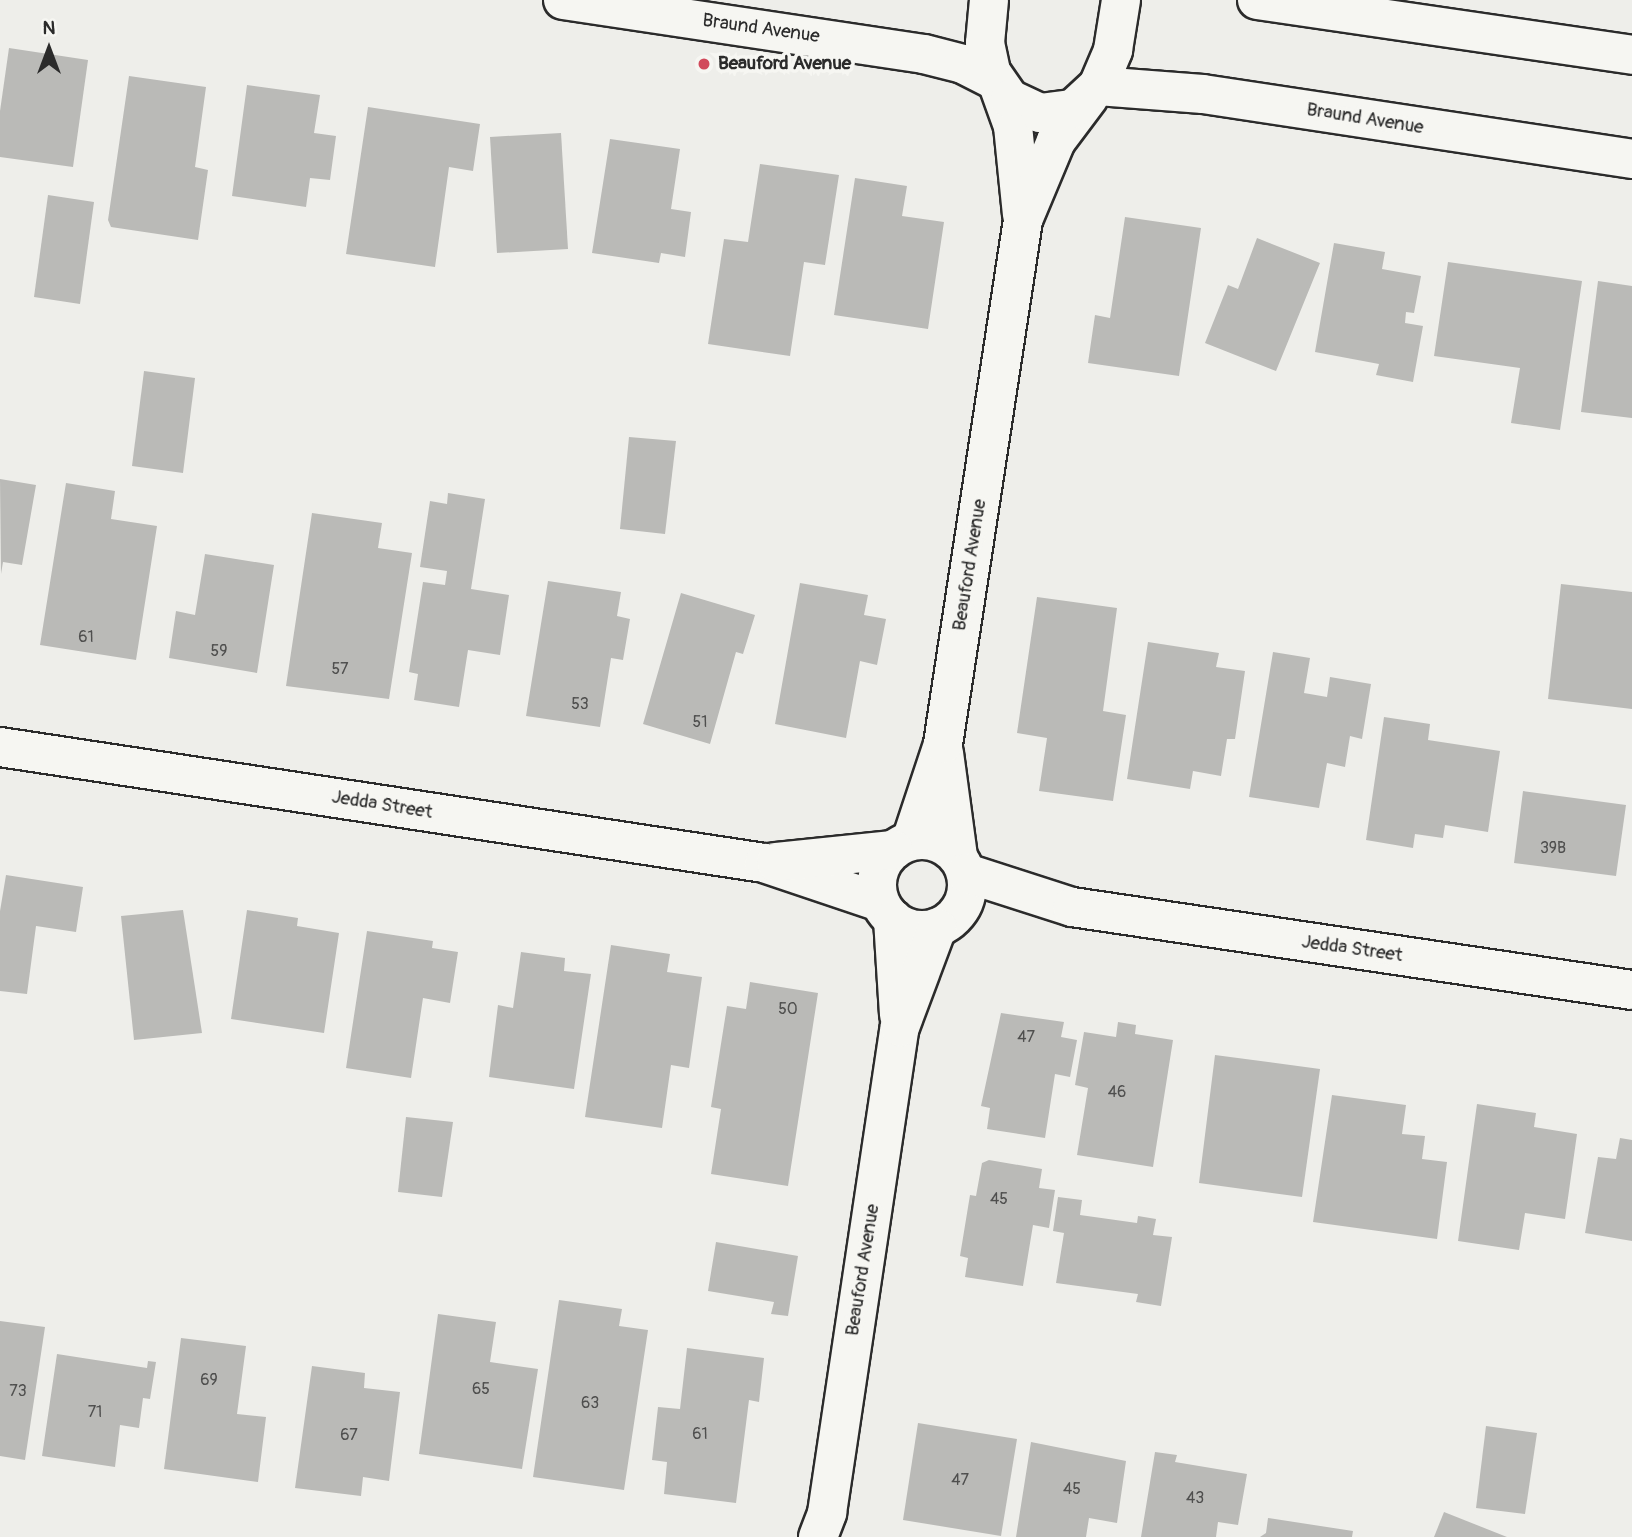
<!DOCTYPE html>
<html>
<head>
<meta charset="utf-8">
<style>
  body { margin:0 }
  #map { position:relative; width:1632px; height:1537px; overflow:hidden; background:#eeeeea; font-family:Pangolin,sans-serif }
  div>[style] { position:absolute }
  .building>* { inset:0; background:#babab7 }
  .roads { filter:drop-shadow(2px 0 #2b2b2b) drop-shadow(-2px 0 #2b2b2b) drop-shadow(0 2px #2b2b2b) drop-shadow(0 -2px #2b2b2b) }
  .street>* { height:38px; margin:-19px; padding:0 19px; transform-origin:19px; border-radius:19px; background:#f6f6f2 }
  .street>.ring { margin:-19px; padding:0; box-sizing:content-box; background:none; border:38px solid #f6f6f2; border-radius:50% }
  .secondary>* { height:38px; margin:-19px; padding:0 19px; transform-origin:19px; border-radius:19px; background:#f6f6f2 }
  .dots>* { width:19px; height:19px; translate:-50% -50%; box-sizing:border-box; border:4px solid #f6f6f2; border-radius:50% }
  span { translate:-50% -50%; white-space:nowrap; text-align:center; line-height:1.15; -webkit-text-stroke:7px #f6f6f2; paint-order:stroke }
  .number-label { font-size:16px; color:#4f4f4e }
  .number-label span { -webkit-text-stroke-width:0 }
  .street-label { font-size:19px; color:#2b2b2b }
  .poi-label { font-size:19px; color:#2b2b2b; font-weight:700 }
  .left { translate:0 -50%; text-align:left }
  .north { position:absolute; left:14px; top:14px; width:70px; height:70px; -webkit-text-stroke:5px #f6f6f2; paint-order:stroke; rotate:0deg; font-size:19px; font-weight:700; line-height:28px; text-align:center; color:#2b2b2b }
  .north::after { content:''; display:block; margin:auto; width:24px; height:32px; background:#2b2b2b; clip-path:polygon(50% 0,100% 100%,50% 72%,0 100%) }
</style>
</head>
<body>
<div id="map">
  <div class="building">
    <div style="clip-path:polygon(9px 48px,88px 60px,73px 167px,0 157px,0 111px)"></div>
    <div style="clip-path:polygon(129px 76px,206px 87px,195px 167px,208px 170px,198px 240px,111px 227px,108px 220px)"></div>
    <div style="clip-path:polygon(247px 85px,320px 95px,314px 133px,336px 136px,330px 180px,310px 178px,306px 207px,232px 196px)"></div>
    <div style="clip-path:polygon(368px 107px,480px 124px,473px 171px,449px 167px,435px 267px,346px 254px)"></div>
    <div style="clip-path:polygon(561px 133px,568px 249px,497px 253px,490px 137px)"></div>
    <div style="clip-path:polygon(610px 139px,680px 149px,671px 209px,691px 212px,685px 257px,661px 253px,659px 263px,592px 253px)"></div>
    <div style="clip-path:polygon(760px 164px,839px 175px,825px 265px,804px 262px,790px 356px,708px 344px,724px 239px,748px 242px)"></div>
    <div style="clip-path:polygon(855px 178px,907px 186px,902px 216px,944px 222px,928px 329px,834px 315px)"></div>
    <div style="clip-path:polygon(48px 195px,94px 202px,80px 304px,34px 297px)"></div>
    <div style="clip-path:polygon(1125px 217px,1201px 228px,1179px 376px,1088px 363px,1095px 315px,1110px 318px)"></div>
    <div style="clip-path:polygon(1257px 238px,1320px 263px,1276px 371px,1205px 343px,1228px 285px,1238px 289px)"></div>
    <div style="clip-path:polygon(1334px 243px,1385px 252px,1382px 269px,1421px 276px,1414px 313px,1406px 312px,1405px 323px,1423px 326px,1413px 382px,1376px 375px,1379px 364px,1315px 352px)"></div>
    <div style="clip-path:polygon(1448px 262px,1582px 281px,1560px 430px,1511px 423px,1520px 368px,1434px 356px)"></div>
    <div style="clip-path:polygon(1598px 281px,1632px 286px,1632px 418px,1581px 412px)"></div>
    <div style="clip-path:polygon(144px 371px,195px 378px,183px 473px,132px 466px)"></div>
    <div style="clip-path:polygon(629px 437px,676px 441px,665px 534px,620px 529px)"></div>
    <div style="clip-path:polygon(0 479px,36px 485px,22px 565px,3px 562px,1px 574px)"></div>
    <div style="clip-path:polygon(66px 483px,115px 491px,111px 519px,157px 526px,136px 660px,40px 645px)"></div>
    <div style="clip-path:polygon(448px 493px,485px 499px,471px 589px,509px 595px,500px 655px,468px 650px,459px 707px,414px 700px,418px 674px,409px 672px,423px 582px,445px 585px,447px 571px,420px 567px,430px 501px,447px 504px)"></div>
    <div style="clip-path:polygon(312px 513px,382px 523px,378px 548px,412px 553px,389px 699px,286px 686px)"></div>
    <div style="clip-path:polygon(205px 554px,274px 565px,257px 673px,169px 658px,176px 611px,195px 615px)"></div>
    <div style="clip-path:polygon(548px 581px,621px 592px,617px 616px,630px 619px,623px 660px,611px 658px,600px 727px,526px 716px)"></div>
    <div style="clip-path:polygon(800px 583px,868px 595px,864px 615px,886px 619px,877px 665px,860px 661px,846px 738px,775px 724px)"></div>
    <div style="clip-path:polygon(1561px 584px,1632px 592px,1632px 709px,1548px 699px)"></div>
    <div style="clip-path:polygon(681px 593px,755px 615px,743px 654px,736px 652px,710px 744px,643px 724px)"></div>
    <div style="clip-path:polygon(1037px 597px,1117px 608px,1103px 711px,1126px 715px,1113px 801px,1039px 791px,1047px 738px,1017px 733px)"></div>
    <div style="clip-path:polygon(1148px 642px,1219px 653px,1216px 667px,1245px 671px,1235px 739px,1227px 739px,1221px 776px,1193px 771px,1190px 789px,1127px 779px)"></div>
    <div style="clip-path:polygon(1273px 652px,1310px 658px,1304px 693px,1327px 697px,1330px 677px,1371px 684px,1362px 739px,1350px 736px,1345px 767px,1327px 763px,1319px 808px,1249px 797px)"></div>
    <div style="clip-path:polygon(1384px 717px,1430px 724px,1428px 740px,1500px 751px,1488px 832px,1445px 825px,1443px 838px,1415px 834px,1413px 848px,1366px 840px)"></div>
    <div style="clip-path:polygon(1523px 791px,1626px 805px,1616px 876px,1514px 863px)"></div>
    <div style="clip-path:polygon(6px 875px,83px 887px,76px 932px,36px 926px,27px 994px,0 991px,0 911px)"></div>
    <div style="clip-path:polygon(183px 910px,202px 1033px,134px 1040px,121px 916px)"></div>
    <div style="clip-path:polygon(247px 910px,298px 918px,297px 926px,339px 933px,324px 1033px,231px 1019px)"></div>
    <div style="clip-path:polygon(367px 931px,433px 941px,432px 948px,458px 952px,450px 1003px,423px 998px,411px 1078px,346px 1068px)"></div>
    <div style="clip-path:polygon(611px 945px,670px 954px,667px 972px,702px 977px,689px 1068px,671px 1065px,662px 1128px,585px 1117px)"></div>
    <div style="clip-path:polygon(521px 952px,565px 958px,564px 971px,591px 974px,574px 1089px,489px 1077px,498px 1005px,513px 1008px)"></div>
    <div style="clip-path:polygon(750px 982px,818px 993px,788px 1186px,711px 1174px,721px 1109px,711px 1107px,727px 1006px,746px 1009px)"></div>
    <div style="clip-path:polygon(1001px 1013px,1064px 1022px,1061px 1037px,1077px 1040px,1070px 1077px,1055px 1074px,1045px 1138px,987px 1129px,990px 1108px,981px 1106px)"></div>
    <div style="clip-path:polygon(1118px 1022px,1136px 1025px,1135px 1034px,1173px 1040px,1153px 1167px,1077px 1155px,1088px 1088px,1075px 1085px,1084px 1032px,1116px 1037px)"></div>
    <div style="clip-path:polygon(1215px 1055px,1320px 1069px,1302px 1197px,1199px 1183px)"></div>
    <div style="clip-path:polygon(1332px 1095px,1406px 1105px,1402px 1134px,1425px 1136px,1422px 1159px,1447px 1162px,1437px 1239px,1313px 1222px)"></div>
    <div style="clip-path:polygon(1477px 1104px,1536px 1113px,1534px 1127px,1577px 1134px,1565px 1219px,1525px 1213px,1519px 1250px,1458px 1241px)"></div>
    <div style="clip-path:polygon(406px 1117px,453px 1122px,442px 1197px,398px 1192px)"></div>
    <div style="clip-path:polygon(1620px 1138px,1632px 1140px,1632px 1241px,1585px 1233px,1598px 1157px,1616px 1159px)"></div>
    <div style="clip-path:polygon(989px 1160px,1042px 1169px,1039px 1188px,1055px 1190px,1049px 1228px,1033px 1225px,1023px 1286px,965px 1277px,968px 1258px,960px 1256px,970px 1195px,976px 1196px,982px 1163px)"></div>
    <div style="clip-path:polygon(1058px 1197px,1082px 1200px,1080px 1215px,1137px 1223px,1138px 1216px,1156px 1219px,1153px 1235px,1172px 1237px,1161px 1306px,1136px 1302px,1138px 1294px,1056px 1283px,1064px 1233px,1053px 1231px)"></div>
    <div style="clip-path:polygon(716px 1242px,798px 1256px,788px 1316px,771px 1314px,774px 1302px,708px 1291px)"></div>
    <div style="clip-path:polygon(559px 1300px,622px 1309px,619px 1326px,648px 1330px,624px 1490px,533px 1477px)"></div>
    <div style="clip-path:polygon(438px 1314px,496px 1322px,490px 1362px,538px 1369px,522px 1469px,419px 1454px)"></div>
    <div style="clip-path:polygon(0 1321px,45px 1327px,25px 1460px,0 1456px)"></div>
    <div style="clip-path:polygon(181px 1338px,246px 1346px,237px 1414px,266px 1417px,258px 1482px,164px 1469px)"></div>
    <div style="clip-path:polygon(687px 1348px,764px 1358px,759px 1402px,749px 1400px,736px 1503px,664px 1494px,667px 1462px,652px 1460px,658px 1407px,680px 1409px)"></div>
    <div style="clip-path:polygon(57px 1354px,147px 1368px,148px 1361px,156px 1362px,150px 1399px,143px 1398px,139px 1428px,120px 1425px,115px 1467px,42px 1456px)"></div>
    <div style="clip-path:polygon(312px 1366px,365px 1373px,364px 1388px,400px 1392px,389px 1481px,363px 1477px,361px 1496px,295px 1488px)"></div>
    <div style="clip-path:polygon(918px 1423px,1017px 1439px,1001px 1536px,903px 1520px)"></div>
    <div style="clip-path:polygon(1486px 1426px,1537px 1433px,1525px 1514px,1476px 1508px)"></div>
    <div style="clip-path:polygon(1031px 1442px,1126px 1461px,1117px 1523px,1089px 1518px,1086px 1537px,1016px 1537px)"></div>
    <div style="clip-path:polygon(1155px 1452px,1177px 1455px,1175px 1462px,1247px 1474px,1238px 1525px,1218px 1522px,1216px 1537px,1141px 1537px)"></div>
    <div style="clip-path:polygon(1444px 1512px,1507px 1537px,1434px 1537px)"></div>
    <div style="clip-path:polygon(1268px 1518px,1353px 1531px,1352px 1537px,1260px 1537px,1266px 1533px)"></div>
  </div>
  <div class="roads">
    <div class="street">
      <div style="left:999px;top:87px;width:41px;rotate:70.3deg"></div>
      <div style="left:1013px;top:126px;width:89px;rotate:84.2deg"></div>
      <div style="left:0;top:747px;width:773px;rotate:8.63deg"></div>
      <div style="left:764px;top:863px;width:122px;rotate:18.6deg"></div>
      <div style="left:944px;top:753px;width:105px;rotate:82.3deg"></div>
      <div class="ring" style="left:877px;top:840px;width:52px;height:52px"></div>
      <div style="left:911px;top:841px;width:102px;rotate:-71.7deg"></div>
      <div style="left:943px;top:744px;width:530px;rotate:-81.32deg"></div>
      <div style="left:1023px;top:220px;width:86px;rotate:-67.3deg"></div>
      <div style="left:1056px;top:141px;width:55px;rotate:-53.1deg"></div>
      <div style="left:776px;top:862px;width:118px;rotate:-5.9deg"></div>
      <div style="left:966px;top:873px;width:111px;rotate:17.8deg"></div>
      <div style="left:1072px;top:907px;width:566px;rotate:8.43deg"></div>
      <div style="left:893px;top:919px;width:96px;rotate:86.4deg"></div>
      <div style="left:818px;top:1537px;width:26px;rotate:-69deg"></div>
      <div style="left:827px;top:1513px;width:491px;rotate:-81.5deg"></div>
      <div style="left:900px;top:1027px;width:106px;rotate:-69.5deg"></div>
    </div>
    <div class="secondary">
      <div style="left:563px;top:0;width:365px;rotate:8.5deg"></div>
      <div style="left:924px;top:54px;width:40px;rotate:14.4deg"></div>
      <div style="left:963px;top:64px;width:37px;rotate:27deg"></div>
      <div style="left:989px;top:0;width:43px;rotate:95.3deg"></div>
      <div style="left:985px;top:43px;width:30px;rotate:78deg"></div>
      <div style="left:991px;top:72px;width:33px;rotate:55deg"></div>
      <div style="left:1010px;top:99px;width:33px;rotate:25deg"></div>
      <div style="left:1040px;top:113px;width:33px;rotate:-7deg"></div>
      <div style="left:1073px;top:109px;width:34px;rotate:-43deg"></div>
      <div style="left:1098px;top:86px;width:39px;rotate:-67deg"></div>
      <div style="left:1113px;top:50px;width:51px;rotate:-80.9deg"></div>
      <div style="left:1257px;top:0;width:379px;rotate:8.3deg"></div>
      <div style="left:1098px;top:86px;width:105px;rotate:4.4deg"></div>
      <div style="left:1203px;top:94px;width:434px;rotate:8.6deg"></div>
    </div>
  </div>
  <div class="dots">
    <div style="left:704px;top:64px;background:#d1495b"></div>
  </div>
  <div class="number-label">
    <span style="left:86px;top:637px">61</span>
    <span style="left:219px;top:651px">59</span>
    <span style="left:340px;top:669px">57</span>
    <span style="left:580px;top:704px">53</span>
    <span style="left:700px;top:722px">51</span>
    <span style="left:1553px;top:848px">39B</span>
    <span style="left:788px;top:1009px">50</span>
    <span style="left:1026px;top:1037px">47</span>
    <span style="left:1117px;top:1092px">46</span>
    <span style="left:999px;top:1199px">45</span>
    <span style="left:209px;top:1380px">69</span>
    <span style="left:481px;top:1389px">65</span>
    <span style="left:18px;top:1391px">73</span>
    <span style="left:590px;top:1403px">63</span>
    <span style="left:95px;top:1412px">71</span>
    <span style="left:700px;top:1434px">61</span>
    <span style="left:349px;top:1435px">67</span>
    <span style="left:960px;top:1480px">47</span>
    <span style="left:1072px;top:1489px">45</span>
    <span style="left:1195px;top:1498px">43</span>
  </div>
  <div class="street-label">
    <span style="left:761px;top:29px;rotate:8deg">Braund Avenue</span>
    <span style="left:1365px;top:119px;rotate:9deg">Braund Avenue</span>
    <span style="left:970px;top:565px;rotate:-81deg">Beauford Avenue</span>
    <span style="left:382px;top:805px;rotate:9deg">Jedda Street</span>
    <span style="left:1352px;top:949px;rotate:8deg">Jedda Street</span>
    <span style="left:863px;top:1270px;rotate:-81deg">Beauford Avenue</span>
  </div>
  <div class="poi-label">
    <span class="left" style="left:718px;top:64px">Beauford Avenue</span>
  </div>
  <div class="north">N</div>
</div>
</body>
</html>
